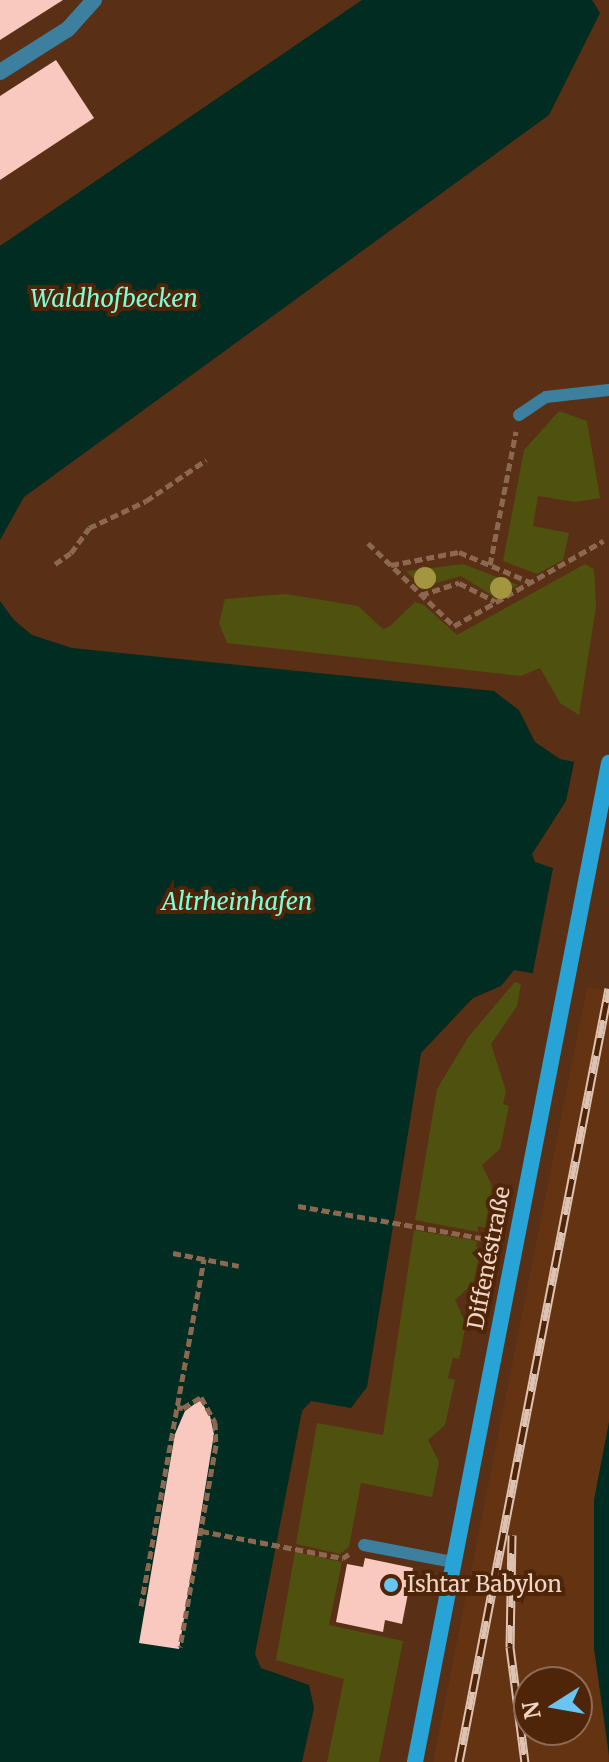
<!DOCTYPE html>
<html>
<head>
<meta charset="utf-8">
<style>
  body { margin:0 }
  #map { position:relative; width:609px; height:1762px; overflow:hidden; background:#593015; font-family:Merriweather,serif }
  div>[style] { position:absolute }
  .built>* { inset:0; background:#633312 }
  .green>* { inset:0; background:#4f510f }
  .water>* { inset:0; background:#012c21 }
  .pier>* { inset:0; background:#593015 }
  .building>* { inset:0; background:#f9c9bf }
  .path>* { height:5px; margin-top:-2.5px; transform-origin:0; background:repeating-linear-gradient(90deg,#8c6851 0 8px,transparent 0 12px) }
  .service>* { height:12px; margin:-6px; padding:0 6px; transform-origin:6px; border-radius:6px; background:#3c7f9f }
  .minor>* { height:16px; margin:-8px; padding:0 8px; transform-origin:8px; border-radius:8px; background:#3c7f9f }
  .secondary>* { height:16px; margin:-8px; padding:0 8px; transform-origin:8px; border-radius:8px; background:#28a3d6 }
  .rail>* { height:9px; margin-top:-4.5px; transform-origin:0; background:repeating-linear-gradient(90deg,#4e2509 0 18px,#dec2b2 0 36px); box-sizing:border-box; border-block:2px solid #dec2b2 }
  .trees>* { width:22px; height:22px; margin:-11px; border-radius:50%; background:#a49540 }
  .dots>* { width:22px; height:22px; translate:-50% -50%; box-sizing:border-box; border:4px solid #4e2509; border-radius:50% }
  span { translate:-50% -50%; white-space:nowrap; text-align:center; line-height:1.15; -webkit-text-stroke:8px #4e2509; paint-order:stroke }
  .street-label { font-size:22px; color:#efd5c6 }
  .poi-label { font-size:22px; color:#efd5c6 }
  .left { translate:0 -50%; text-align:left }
  .water-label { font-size:24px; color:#80fdd7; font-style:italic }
  .north { position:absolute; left:513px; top:1666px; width:80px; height:80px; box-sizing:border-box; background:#4e2509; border:2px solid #8e6b55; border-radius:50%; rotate:259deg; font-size:22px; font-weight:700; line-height:32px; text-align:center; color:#efd5c6 }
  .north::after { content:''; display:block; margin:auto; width:28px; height:36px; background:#68c4f0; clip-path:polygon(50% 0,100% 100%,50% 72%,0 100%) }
</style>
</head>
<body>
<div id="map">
  <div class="built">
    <div style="clip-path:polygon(evenodd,588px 983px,609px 987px,609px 1422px,594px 1500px,594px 1648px,609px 1762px,433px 1762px,588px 983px,529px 1682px,577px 1682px,577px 1730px,529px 1730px,529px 1682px)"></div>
  </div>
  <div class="green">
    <div style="clip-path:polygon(559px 411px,587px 421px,600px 498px,575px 502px,538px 496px,533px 526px,569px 533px,563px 560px,537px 574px,503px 561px,524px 450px)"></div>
    <div style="clip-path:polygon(463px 564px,518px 585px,496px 598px,461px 576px,422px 587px,406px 571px)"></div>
    <div style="clip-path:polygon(585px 564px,594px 569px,596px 607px,579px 715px,560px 703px,540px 668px,521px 676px,227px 643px,219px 623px,225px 599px,286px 594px,358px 606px,383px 629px,390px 626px,415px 602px,424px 605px,457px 635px)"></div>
    <div style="clip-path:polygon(515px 982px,521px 984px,517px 1006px,491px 1044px,506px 1091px,503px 1104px,509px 1106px,500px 1149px,482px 1165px,492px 1186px,485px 1228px,478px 1226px,478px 1232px,415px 1220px,437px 1089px,469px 1036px)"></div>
    <div style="clip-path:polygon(414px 1230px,477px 1241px,476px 1247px,481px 1248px,473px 1284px,455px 1300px,466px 1324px,459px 1359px,453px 1358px,448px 1378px,455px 1380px,445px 1425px,428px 1440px,439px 1462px,432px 1497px,361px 1483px,349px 1547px,340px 1554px,296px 1544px,317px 1423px,383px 1435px)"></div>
    <div style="clip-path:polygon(295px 1552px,342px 1562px,329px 1625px,403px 1641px,379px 1762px,327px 1762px,344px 1679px,276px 1660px)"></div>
  </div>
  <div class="water">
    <div style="clip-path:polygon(362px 0,592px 0,600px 13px,549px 115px,24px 497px,0 540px,0 246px)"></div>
    <div style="clip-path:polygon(0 601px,14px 620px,32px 635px,72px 648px,494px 691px,519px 710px,535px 742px,560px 759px,609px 769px,588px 983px,514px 970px,501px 986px,473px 998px,421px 1053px,367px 1387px,351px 1408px,311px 1401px,302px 1411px,255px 1654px,261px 1668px,309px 1685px,314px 1708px,302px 1762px,0 1762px)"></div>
    <div style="clip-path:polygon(609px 1422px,609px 1755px,594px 1648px,594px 1500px)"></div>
  </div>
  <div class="pier">
    <div style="clip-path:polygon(575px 758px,609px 765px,609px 991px,532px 977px,553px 868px,535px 862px,532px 854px,566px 801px)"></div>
  </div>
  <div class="building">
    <div style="clip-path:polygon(0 0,63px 0,0 40px)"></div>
    <div style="clip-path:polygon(56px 60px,94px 118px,0 180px,0 96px)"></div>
    <div style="clip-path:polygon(200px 1400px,210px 1416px,214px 1434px,179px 1649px,139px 1643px,175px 1434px,185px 1411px)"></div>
    <div style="clip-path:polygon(365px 1558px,413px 1568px,402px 1624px,385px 1620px,383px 1632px,336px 1622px,347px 1564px,363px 1567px)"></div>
  </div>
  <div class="path">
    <div style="left:368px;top:543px;width:120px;rotate:44deg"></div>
    <div style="left:454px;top:626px;width:172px;rotate:-29.7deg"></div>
    <div style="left:55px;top:564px;width:19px;rotate:-35deg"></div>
    <div style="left:71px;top:553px;width:31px;rotate:-54deg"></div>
    <div style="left:89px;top:528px;width:63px;rotate:-25.3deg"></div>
    <div style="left:146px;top:501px;width:73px;rotate:-34.3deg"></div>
    <div style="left:391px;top:565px;width:69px;rotate:-10.8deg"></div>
    <div style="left:459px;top:552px;width:77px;rotate:22.9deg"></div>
    <div style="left:490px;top:565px;width:136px;rotate:-79deg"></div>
    <div style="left:421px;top:595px;width:40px;rotate:-18deg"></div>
    <div style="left:459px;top:583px;width:40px;rotate:26.6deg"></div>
    <div style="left:298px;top:1206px;width:197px;rotate:9.9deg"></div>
    <div style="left:173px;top:1253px;width:67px;rotate:11.1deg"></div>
    <div style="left:177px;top:1407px;width:6px;rotate:9deg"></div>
    <div style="left:183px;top:1408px;width:21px;rotate:-31deg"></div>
    <div style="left:201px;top:1397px;width:29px;rotate:61deg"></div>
    <div style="left:215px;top:1422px;width:23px;rotate:88deg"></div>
    <div style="left:216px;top:1445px;width:205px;rotate:100.1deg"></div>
    <div style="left:201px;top:1531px;width:145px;rotate:10.8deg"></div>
    <div style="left:343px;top:1558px;width:7px;rotate:-34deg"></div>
    <div style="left:141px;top:1606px;width:353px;rotate:-79.7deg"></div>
  </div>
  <div class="service">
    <div style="left:519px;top:415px;width:32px;rotate:-34deg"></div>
    <div style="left:546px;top:397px;width:63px;rotate:-6.3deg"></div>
    <div style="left:364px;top:1545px;width:91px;rotate:10.8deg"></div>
  </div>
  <div class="minor">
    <div style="left:0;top:72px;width:80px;rotate:-32.3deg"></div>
    <div style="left:68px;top:29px;width:39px;rotate:-48deg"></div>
  </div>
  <div class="secondary">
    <div style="left:415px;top:1762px;width:1018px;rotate:-79.01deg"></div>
  </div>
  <div class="rail">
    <div style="left:512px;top:1535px;width:112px;rotate:91deg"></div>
    <div style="left:510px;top:1647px;width:116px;rotate:82.6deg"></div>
    <div style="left:459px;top:1762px;width:788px;rotate:-79.03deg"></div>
  </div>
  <div class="trees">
    <div style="left:425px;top:578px"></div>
    <div style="left:501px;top:588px"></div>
  </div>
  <div class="dots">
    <div style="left:391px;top:1585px;background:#68c4f0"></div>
  </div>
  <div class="street-label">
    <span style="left:489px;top:1258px;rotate:-79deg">Diffenéstraße</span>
  </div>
  <div class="poi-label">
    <span class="left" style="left:407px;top:1585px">Ishtar Babylon</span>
  </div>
  <div class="water-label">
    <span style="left:114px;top:299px">Waldhofbecken</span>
    <span style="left:237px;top:902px">Altrheinhafen</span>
  </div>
  <div class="north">N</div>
</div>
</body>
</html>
